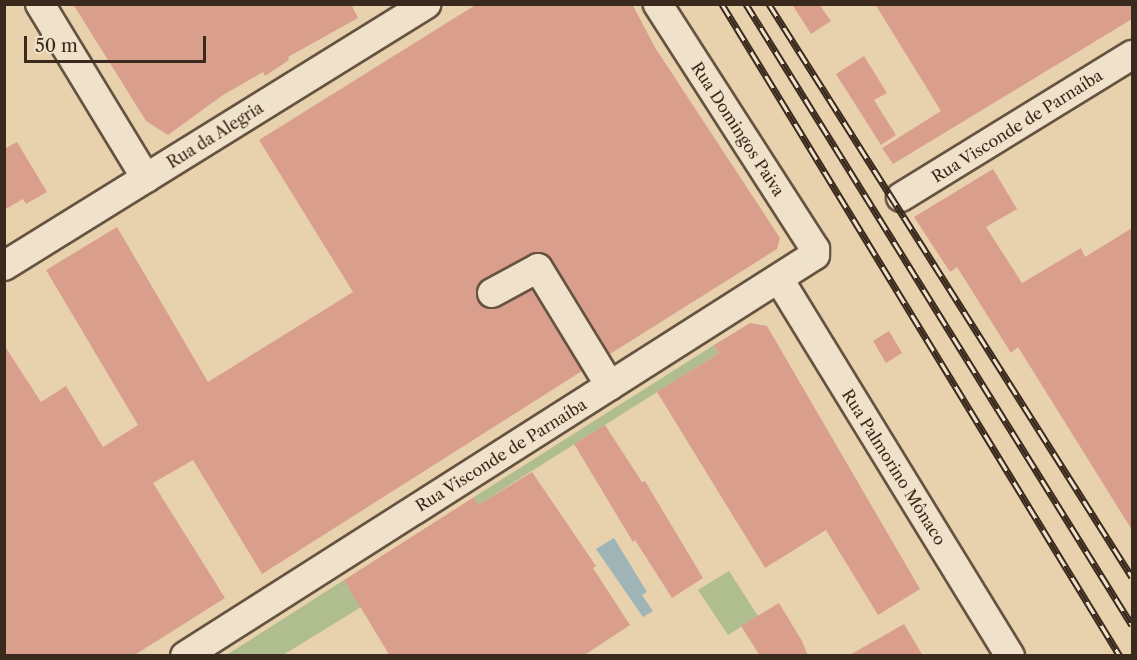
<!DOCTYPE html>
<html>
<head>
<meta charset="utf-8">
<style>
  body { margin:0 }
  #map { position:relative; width:1137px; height:660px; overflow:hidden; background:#e8d2ae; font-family:"Libre Caslon Text",serif }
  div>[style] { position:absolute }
  .green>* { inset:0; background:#afbd8f }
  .water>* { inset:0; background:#9eb4b7 }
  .building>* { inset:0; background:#da9f8c }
  .roads { filter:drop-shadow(2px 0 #665341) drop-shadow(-2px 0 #665341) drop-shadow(0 2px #665341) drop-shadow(0 -2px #665341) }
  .minor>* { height:28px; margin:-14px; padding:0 14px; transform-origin:14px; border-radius:14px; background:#f0e2ca }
  .rail>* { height:7px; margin-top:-3.5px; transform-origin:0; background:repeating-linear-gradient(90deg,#f0e2ca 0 14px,#3a291d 0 28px); box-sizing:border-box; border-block:2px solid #3a291d }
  span { translate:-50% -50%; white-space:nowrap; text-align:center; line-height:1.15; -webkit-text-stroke:6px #f0e2ca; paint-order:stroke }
  .street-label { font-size:16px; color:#3a291d }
  .frame { position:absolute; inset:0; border:6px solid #3a291d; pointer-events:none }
  .scale { position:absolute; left:24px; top:36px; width:182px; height:27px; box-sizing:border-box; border:3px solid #3a291d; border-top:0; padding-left:8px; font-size:18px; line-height:21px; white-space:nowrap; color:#3a291d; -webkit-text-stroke:4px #f0e2ca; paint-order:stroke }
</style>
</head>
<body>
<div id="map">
  <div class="green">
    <div style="clip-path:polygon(714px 345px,719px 353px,478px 505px,474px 497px)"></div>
    <div style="clip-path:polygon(729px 571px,758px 616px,728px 635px,698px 590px)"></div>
    <div style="clip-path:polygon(344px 580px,361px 607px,283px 655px,225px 656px)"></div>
  </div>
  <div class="water">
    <div style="clip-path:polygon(614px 538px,647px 592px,642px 595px,653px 611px,643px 617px,596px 549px)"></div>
  </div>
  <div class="building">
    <div style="clip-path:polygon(73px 4px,351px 4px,358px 18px,288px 57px,289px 60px,265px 76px,263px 72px,223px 95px,168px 135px,146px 121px)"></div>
    <div style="clip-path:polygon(477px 4px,632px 4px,656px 49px,780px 238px,777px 249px,610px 354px,552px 259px,539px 252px,530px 254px,484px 279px,476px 292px,477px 300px,492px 309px,532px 290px,582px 371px,262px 574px,193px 460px,153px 483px,225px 598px,133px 656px,4px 656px,4px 345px,41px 402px,66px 386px,103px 447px,138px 425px,46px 270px,117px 227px,208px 382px,353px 292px,259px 140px)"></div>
    <div style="clip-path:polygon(792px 4px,819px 4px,831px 21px,811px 34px)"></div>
    <div style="clip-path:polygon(875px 4px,1132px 4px,1132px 19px,893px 164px,882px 148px,941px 111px)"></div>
    <div style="clip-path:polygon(864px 56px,887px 93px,874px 100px,896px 135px,881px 145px,836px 74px)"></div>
    <div style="clip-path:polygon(17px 142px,47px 192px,26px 204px,23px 199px,4px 210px,4px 149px)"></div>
    <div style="clip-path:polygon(993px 169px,1017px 209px,986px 227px,1022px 283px,1081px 248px,1085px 257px,1132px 228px,1132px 530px,1018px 347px,1011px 353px,957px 267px,950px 272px,914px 217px)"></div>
    <div style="clip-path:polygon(750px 323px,767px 326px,920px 589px,878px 615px,826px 530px,765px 568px,657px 392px,719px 353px,714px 345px)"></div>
    <div style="clip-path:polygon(889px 331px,902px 353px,886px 363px,873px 341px)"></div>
    <div style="clip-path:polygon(605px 425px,642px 482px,645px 481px,703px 578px,672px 598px,635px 540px,633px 542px,574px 444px)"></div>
    <div style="clip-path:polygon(532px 472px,596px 566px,593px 568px,630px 625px,583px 656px,390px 656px,344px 580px,474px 497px,478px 505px)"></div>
    <div style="clip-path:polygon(779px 603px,802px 641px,808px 656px,760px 656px,741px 626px)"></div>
    <div style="clip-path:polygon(904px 624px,923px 656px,848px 656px)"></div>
  </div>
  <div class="roads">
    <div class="minor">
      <div style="left:40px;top:4px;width:204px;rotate:58.7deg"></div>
      <div style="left:901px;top:197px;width:271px;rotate:-31.6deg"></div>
      <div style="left:4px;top:266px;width:497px;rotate:-31.8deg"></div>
      <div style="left:779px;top:279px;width:442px;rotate:58.5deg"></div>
      <div style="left:492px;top:293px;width:52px;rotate:-28.5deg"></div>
      <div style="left:538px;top:268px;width:138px;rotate:58.6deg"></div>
      <div style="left:185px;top:656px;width:747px;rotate:-32.48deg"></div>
      <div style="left:815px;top:255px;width:6px;rotate:-90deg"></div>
      <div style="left:815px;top:249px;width:291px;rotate:-122.7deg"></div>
    </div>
  </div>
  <div class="rail">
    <div style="left:722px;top:4px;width:764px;rotate:58.6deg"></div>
    <div style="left:746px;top:4px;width:731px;rotate:58.14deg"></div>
    <div style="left:769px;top:4px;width:678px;rotate:57.65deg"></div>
  </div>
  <div class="street-label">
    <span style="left:1017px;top:126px;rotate:-32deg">Rua Visconde de Parnaíba</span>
    <span style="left:738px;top:129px;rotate:57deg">Rua Domingos Paiva</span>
    <span style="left:215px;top:135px;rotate:-32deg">Rua da Alegria</span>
    <span style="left:501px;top:455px;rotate:-32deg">Rua Visconde de Parnaíba</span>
    <span style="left:894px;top:467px;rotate:58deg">Rua Palmorino Mônaco</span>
  </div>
  <div class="frame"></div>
  <div class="scale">50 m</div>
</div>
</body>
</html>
